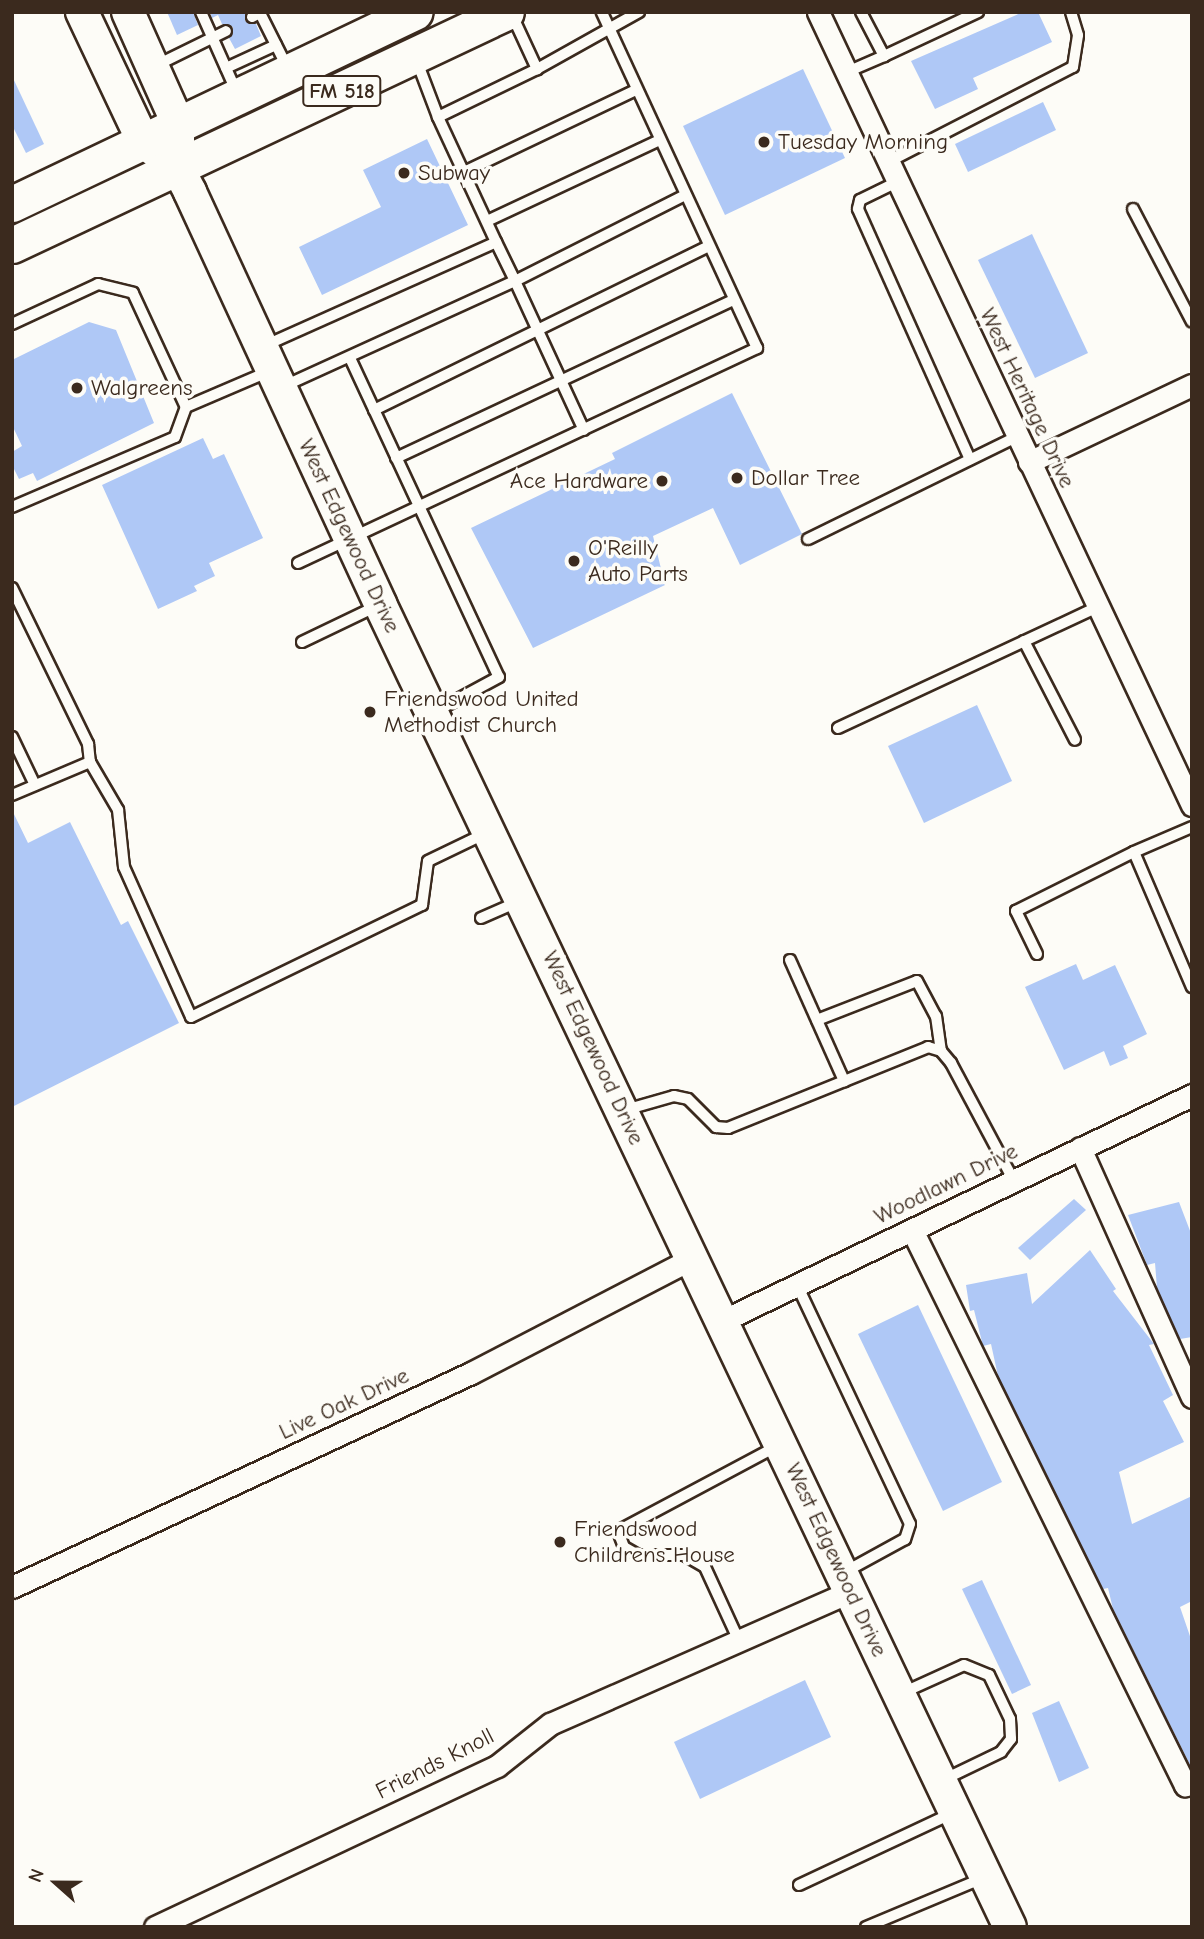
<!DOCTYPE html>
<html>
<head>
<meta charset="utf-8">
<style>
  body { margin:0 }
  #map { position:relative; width:1204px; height:1939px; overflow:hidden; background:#fdfcf7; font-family:"Comic Neue",sans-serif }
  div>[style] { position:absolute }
  .building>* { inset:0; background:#afc8f6 }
  .roads { filter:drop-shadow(2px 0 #3b2a1e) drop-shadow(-2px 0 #3b2a1e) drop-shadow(0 2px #3b2a1e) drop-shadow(0 -2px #3b2a1e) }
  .service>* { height:10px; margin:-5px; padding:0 5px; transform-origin:5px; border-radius:5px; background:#fdfcf7 }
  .minor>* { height:21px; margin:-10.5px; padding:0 10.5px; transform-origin:10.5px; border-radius:10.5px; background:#fdfcf7 }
  .secondary>* { height:32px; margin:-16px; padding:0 16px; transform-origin:16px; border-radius:16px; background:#fdfcf7 }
  .primary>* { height:35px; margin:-17.5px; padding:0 17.5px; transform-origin:17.5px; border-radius:17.5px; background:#fdfcf7 }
  .dots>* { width:19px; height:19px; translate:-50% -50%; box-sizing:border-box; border:4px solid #fdfcf7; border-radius:50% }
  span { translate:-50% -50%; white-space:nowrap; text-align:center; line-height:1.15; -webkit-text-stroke:7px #fdfcf7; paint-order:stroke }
  .shield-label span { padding:2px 5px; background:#fdfcf7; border:2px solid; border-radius:5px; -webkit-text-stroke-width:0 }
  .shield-label { font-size:21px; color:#3b2a1e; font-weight:700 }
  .poi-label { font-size:23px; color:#3b2a1e }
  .left { translate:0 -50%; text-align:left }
  .right { translate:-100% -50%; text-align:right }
  .street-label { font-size:23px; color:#3b2a1e }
  .frame { position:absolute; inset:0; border:14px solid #3b2a1e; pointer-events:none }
  .north { position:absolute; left:21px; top:1848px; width:70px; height:70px; -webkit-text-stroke:5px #fdfcf7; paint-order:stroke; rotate:291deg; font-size:19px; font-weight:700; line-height:28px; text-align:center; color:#3b2a1e }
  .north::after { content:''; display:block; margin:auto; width:24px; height:32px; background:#3b2a1e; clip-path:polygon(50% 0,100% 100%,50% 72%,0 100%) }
</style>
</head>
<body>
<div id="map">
  <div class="building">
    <div style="clip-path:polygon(167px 12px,193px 12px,198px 25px,177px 35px)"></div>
    <div style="clip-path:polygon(210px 12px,246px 12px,245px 21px,256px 24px,261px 36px,235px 49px,229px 38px,233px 27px,222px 24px,218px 15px,212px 18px)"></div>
    <div style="clip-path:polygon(1023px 12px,1038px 12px,1052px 42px,973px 78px,978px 89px,935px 109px,911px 61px)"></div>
    <div style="clip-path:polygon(803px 69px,845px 158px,725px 215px,683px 126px)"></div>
    <div style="clip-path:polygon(12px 76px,44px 144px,26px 153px,12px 125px)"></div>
    <div style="clip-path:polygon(1043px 102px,1056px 130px,968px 172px,955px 144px)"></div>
    <div style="clip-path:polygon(427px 139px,468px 225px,322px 295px,299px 247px,381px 207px,363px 170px)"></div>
    <div style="clip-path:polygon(1032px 234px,1088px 353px,1035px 378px,978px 260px)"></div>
    <div style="clip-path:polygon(89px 322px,116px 330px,154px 423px,37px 481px,33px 473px,19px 479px,12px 465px,12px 452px,22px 446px,12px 425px,12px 360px)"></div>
    <div style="clip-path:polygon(732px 393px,802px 534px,740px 565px,713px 508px,653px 536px,665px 585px,533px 648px,471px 528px,615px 459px,612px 453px)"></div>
    <div style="clip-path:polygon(203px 438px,213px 459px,224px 454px,263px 538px,209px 563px,215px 576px,194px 586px,197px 591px,158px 609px,102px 485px)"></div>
    <div style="clip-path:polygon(977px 705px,1012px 781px,924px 823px,888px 746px)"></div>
    <div style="clip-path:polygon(12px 810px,28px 843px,70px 822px,121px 925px,128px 921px,179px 1023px,12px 1107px)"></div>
    <div style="clip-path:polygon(1076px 964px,1083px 980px,1115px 965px,1147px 1034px,1123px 1046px,1128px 1058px,1110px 1066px,1104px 1051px,1064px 1070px,1025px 987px)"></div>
    <div style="clip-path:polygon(1074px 1199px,1086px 1210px,1030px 1260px,1018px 1248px)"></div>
    <div style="clip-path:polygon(1179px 1202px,1192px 1236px,1192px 1337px,1180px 1339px,1157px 1288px,1155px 1263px,1147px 1265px,1128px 1215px)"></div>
    <div style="clip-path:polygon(1090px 1250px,1116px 1289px,1113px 1291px,1154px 1344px,1149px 1345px,1173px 1395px,1163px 1401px,1184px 1442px,1119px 1472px,1132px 1524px,1192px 1496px,1192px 1601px,1180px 1607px,1192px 1642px,1192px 1769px,1113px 1609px,1108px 1588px,1103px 1589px,998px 1376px,991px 1344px,983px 1346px,974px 1310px,970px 1311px,966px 1285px,1027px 1273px,1032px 1304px)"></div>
    <div style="clip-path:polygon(918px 1305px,1002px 1482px,943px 1511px,858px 1334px)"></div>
    <div style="clip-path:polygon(982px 1580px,1031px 1685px,1012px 1694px,962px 1589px)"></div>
    <div style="clip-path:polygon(805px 1680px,831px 1737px,700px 1799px,674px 1742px)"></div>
    <div style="clip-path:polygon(1059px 1701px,1089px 1768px,1059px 1782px,1032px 1713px)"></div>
  </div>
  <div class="roads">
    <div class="service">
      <div style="left:201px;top:12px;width:89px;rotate:66deg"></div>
      <div style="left:861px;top:12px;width:50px;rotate:62.4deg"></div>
      <div style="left:884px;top:56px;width:104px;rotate:-25.1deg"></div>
      <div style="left:512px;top:15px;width:60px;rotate:65.2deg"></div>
      <div style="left:537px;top:69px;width:117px;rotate:-29.2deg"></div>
      <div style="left:252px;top:17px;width:9px;rotate:-27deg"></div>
      <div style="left:260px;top:13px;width:63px;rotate:63.4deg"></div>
      <div style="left:416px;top:59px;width:62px;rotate:69.2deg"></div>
      <div style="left:438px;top:117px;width:110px;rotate:-25.9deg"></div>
      <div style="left:155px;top:66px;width:79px;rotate:-26.2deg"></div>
      <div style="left:226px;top:68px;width:55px;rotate:-24.7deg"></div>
      <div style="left:847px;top:72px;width:40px;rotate:-23.4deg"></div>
      <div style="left:888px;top:162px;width:208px;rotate:-27.2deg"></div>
      <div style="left:1073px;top:67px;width:32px;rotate:-81deg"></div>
      <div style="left:1078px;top:35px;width:24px;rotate:-107deg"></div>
      <div style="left:464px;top:172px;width:191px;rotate:-25.5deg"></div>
      <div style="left:897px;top:182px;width:41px;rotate:154.1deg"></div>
      <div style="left:860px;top:200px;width:9px;rotate:103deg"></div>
      <div style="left:858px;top:209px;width:274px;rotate:65.9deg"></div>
      <div style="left:1133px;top:209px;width:127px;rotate:62.4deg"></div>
      <div style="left:487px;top:221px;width:189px;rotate:-25.1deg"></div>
      <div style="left:496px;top:242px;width:43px;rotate:64deg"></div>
      <div style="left:515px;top:281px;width:191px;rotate:-26.8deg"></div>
      <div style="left:12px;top:324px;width:95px;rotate:-24.9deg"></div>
      <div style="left:98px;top:284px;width:36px;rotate:14deg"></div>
      <div style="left:133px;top:293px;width:126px;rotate:65.1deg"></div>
      <div style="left:264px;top:346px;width:254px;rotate:-24.1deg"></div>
      <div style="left:496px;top:242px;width:138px;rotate:-114.9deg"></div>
      <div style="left:350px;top:358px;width:352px;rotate:65deg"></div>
      <div style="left:499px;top:677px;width:72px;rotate:151.6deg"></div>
      <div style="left:282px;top:387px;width:256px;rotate:-24.5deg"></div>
      <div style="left:515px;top:281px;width:164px;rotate:65.2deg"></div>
      <div style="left:374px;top:410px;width:373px;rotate:-26.1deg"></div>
      <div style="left:396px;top:458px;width:373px;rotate:-25.1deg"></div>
      <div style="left:12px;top:507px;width:177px;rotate:-23.2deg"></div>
      <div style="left:175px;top:437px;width:32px;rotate:-70deg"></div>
      <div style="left:186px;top:407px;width:91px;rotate:-23.2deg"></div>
      <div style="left:808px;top:539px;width:232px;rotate:-26.1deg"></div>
      <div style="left:298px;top:563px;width:507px;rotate:-25.1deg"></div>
      <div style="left:757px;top:348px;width:370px;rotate:-114.8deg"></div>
      <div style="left:12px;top:588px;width:174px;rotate:64deg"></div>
      <div style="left:88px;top:744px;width:18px;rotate:84deg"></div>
      <div style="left:90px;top:762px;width:56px;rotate:59.7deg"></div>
      <div style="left:118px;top:810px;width:57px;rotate:84deg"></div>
      <div style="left:124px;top:867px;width:164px;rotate:65.9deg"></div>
      <div style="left:191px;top:1017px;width:257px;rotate:-25.9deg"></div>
      <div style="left:422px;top:905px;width:44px;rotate:-82.2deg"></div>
      <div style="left:428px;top:861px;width:64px;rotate:-25.8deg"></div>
      <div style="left:1024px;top:641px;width:111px;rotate:62.7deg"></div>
      <div style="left:302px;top:642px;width:85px;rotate:-25.7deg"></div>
      <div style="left:838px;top:728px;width:286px;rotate:-25deg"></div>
      <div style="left:12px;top:737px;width:53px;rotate:64.4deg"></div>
      <div style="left:12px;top:795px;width:85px;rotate:-22.9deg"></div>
      <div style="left:1192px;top:827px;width:63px;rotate:156.7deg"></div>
      <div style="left:1134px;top:852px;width:147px;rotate:66.8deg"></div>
      <div style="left:481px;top:918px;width:43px;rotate:-23.6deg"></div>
      <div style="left:1037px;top:954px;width:48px;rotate:-116deg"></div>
      <div style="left:1016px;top:911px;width:132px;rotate:-26.6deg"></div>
      <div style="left:790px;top:960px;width:133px;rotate:65.9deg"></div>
      <div style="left:817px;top:1020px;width:107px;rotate:-21.3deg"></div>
      <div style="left:917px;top:981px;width:40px;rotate:62deg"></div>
      <div style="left:936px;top:1016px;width:35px;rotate:82deg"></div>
      <div style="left:625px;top:1110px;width:51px;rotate:-15.9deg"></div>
      <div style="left:674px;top:1096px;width:14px;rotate:12deg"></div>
      <div style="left:688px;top:1099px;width:40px;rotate:45deg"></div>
      <div style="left:716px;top:1127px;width:12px;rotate:5deg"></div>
      <div style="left:728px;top:1128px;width:216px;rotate:-22deg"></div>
      <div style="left:928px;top:1047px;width:14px;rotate:17deg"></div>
      <div style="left:941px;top:1051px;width:16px;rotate:50deg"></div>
      <div style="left:951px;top:1063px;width:134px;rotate:61.9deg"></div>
      <div style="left:797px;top:1285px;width:264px;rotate:64.7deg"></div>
      <div style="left:910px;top:1524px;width:16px;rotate:108deg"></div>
      <div style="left:905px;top:1539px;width:71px;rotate:151.3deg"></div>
      <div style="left:739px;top:1641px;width:81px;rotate:-114.7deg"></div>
      <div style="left:705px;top:1567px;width:24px;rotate:-150deg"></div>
      <div style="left:684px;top:1555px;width:46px;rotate:180deg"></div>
      <div style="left:638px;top:1555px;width:16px;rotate:-150deg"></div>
      <div style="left:624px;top:1547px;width:17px;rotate:-111deg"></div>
      <div style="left:618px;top:1531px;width:183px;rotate:-28.1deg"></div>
      <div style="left:900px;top:1694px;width:70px;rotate:-24.4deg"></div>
      <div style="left:964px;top:1665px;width:27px;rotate:22deg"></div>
      <div style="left:989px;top:1675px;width:49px;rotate:64.5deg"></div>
      <div style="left:1010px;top:1719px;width:20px;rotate:87deg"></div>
      <div style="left:1011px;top:1739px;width:16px;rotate:128deg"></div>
      <div style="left:1001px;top:1752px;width:64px;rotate:154.2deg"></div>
      <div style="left:799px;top:1885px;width:170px;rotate:-25.1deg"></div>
      <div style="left:866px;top:1927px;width:127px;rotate:-22.7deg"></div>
    </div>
    <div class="minor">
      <div style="left:818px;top:12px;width:877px;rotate:64.75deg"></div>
      <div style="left:1029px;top:462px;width:180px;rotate:-25.3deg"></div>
      <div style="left:1080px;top:1148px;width:273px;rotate:65.8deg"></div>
      <div style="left:912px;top:1230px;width:619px;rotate:63.81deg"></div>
      <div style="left:1185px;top:1785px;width:8px;rotate:-23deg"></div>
      <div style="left:722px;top:1321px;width:522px;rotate:-25.68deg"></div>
      <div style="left:12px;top:1587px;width:506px;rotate:-25deg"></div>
      <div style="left:471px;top:1373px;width:250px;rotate:-27.4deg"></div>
      <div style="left:155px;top:1927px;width:378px;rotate:-25.2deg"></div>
      <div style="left:497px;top:1766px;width:68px;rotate:-38.4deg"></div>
      <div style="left:550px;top:1724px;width:329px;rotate:-23.8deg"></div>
    </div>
    <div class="secondary">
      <div style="left:82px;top:12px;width:143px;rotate:64.7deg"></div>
      <div style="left:143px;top:141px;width:45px;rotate:38.7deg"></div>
      <div style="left:178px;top:169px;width:26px;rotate:62deg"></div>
      <div style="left:190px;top:192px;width:454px;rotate:65.2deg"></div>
      <div style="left:380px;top:604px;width:1465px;rotate:64.54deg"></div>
      <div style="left:128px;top:12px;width:123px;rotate:65.9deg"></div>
      <div style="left:178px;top:124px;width:26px;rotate:90deg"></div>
    </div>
    <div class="primary">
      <div style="left:12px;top:204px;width:446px;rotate:-25.5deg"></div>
      <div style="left:12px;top:245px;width:546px;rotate:-25.25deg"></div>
    </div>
  </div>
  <div class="dots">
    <div style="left:764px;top:142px;background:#3b2a1e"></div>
    <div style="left:404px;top:173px;background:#3b2a1e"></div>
    <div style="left:77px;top:388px;background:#3b2a1e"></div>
    <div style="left:737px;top:478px;background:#3b2a1e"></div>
    <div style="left:662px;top:481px;background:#3b2a1e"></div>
    <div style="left:574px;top:561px;background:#3b2a1e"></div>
    <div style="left:370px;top:712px;background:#3b2a1e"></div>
    <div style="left:560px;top:1542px;background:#3b2a1e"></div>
  </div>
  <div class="shield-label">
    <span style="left:342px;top:91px">FM 518</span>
  </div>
  <div class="poi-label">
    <span class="left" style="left:778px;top:142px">Tuesday Morning</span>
    <span class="left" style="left:418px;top:173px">Subway</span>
    <span class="left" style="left:91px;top:388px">Walgreens</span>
    <span class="left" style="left:751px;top:478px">Dollar Tree</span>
    <span class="right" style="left:648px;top:481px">Ace Hardware</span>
    <span class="left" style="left:588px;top:561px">O'Reilly<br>Auto Parts</span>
    <span class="left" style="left:384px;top:712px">Friendswood United<br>Methodist Church</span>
    <span class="left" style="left:574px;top:1542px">Friendswood<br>Childrens House</span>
  </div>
  <div class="street-label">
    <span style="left:1027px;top:398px;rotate:65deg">West Heritage Drive</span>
    <span style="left:349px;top:536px;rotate:65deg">West Edgewood Drive</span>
    <span style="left:593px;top:1048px;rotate:65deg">West Edgewood Drive</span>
    <span style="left:946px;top:1184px;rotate:-26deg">Woodlawn Drive</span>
    <span style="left:344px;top:1404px;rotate:-25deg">Live Oak Drive</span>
    <span style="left:836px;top:1560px;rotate:65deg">West Edgewood Drive</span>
    <span style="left:435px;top:1764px;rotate:-27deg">Friends Knoll</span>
  </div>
  <div class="frame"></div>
  <div class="north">N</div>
</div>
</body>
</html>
